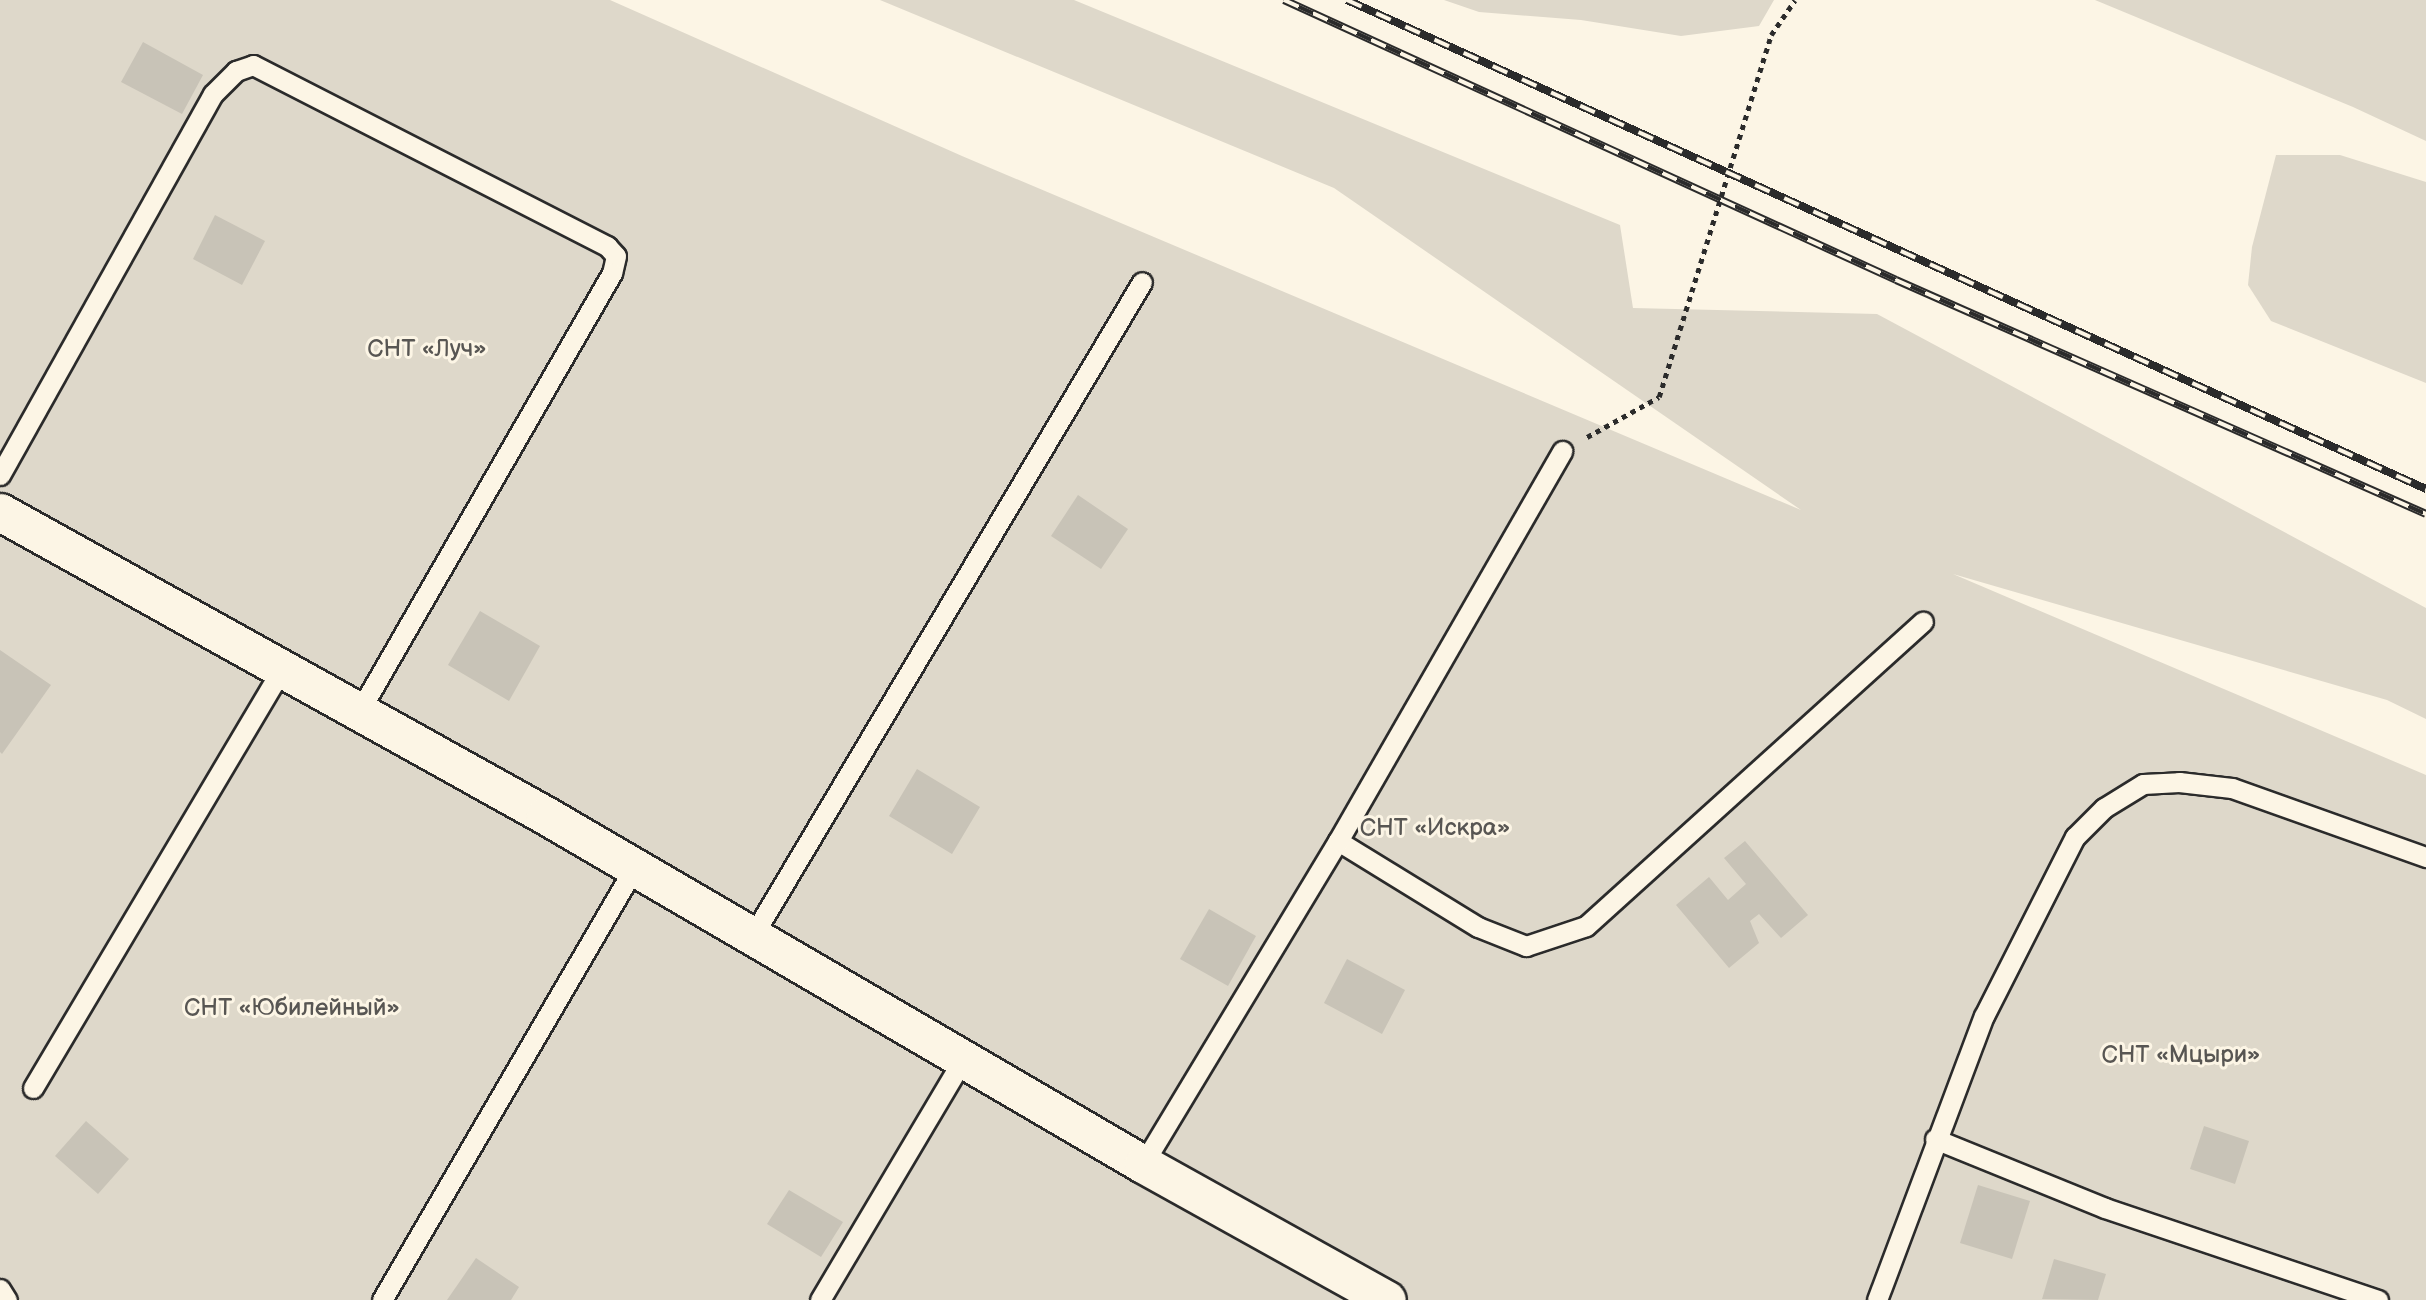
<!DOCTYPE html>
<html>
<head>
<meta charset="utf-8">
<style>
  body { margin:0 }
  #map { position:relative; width:2426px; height:1300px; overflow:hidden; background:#fcf5e5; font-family:"Balsamiq Sans",sans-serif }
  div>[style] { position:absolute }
  .green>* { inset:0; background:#ded8ca }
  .building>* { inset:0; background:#c8c3b7 }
  .path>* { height:4.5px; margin-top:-2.25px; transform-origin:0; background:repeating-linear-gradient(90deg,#2b2b2b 0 5px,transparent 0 10px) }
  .roads { filter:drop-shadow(2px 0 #2b2b2b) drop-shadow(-2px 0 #2b2b2b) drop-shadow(0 2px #2b2b2b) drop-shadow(0 -2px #2b2b2b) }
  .lane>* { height:19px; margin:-9.5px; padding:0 9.5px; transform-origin:9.5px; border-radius:9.5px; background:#fcf5e5 }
  .street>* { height:37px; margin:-18.5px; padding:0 18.5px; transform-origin:18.5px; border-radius:18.5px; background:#fcf5e5 }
  .rail>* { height:8px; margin-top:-4px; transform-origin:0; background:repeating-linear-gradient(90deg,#fcf5e5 0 16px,#2b2b2b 0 32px); box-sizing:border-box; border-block:2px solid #2b2b2b }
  span { translate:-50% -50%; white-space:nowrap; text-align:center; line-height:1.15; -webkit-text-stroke:6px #fcf5e5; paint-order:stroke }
  .park-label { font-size:24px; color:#585653 }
</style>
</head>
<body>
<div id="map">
  <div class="green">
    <div style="clip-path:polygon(0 0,610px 0,962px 156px,1801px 510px,1334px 188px,880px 0,1074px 0,1620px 225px,1633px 308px,1877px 314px,2426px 608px,2426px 719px,2387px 700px,1953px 574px,2426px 775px,2426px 1300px,0 1300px)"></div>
    <div style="clip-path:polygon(1444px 0,1774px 0,1759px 26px,1681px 36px,1581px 20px,1479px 12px)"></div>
    <div style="clip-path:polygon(2095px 0,2426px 0,2426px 141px,2353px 107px)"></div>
    <div style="clip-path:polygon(2276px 155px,2340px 155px,2426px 182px,2426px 383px,2271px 321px,2248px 285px,2252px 247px)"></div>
  </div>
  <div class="building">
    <div style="clip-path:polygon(143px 42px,203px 75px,182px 114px,121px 82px)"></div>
    <div style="clip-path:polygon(215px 215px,265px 241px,242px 285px,193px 259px)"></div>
    <div style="clip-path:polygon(1078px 495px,1128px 529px,1101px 569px,1051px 536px)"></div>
    <div style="clip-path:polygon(480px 611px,540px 646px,509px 701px,448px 665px)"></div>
    <div style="clip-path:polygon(0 650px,51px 685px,2px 754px,0 752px)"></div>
    <div style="clip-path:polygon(917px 769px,980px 807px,952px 854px,889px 816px)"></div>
    <div style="clip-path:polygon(1745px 841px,1808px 915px,1781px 938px,1759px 914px,1750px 921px,1759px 943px,1729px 968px,1676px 905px,1709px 877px,1728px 900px,1746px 884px,1724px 858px)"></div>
    <div style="clip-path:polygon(1209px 909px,1256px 936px,1228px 986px,1180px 959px)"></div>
    <div style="clip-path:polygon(1347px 959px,1405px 990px,1382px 1034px,1324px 1003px)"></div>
    <div style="clip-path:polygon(86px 1121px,129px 1159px,98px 1194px,55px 1156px)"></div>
    <div style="clip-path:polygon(2204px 1126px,2249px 1141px,2235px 1184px,2190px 1169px)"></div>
    <div style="clip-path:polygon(1978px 1185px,2030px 1201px,2012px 1259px,1960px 1243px)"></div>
    <div style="clip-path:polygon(789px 1190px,843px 1222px,821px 1257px,767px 1224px)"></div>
    <div style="clip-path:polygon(476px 1258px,519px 1287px,511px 1300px,447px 1300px)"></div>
    <div style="clip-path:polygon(2054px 1259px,2106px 1274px,2098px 1300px,2042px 1299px)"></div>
  </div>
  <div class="path">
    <div style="left:1587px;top:437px;width:82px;rotate:-29.1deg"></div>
    <div style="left:1659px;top:397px;width:379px;rotate:-72.8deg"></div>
    <div style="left:1771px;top:35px;width:42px;rotate:-55.6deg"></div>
  </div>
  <div class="roads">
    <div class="lane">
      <div style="left:0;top:475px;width:436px;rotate:-60.8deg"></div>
      <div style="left:213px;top:94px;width:33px;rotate:-45deg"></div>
      <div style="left:236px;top:71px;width:18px;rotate:-19deg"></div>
      <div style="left:253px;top:65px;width:398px;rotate:27.1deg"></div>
      <div style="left:607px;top:246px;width:13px;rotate:48deg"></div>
      <div style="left:616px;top:256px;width:17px;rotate:103deg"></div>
      <div style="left:612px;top:273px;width:507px;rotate:119.96deg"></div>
      <div style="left:1338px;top:841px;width:164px;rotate:31.6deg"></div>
      <div style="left:1478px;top:927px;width:52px;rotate:21.6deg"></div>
      <div style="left:1526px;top:946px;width:63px;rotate:-18.4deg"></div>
      <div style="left:1586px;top:926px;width:454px;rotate:-42.1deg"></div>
      <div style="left:752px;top:937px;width:762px;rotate:-59.23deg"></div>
      <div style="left:33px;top:1088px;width:487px;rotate:-59.3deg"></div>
      <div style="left:1935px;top:1139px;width:183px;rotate:22.1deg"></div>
      <div style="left:2105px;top:1208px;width:288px;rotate:18.6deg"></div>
      <div style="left:1143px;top:1164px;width:377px;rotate:-58.9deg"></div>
      <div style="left:1338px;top:841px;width:450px;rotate:-60.1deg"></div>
      <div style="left:0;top:1289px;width:13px;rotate:58deg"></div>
      <div style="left:382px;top:1300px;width:500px;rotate:-59.74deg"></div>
      <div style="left:820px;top:1300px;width:280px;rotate:-59.3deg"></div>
      <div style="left:1877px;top:1300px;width:303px;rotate:-69.4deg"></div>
      <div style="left:1984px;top:1016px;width:201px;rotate:-63.1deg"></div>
      <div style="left:2075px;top:837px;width:41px;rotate:-45deg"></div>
      <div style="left:2104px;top:808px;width:46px;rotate:-31.6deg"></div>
      <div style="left:2143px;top:784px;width:36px;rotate:-3deg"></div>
      <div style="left:2179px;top:782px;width:53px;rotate:6.5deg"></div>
      <div style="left:2232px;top:788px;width:206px;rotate:19.6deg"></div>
    </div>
    <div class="street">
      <div style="left:0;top:512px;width:624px;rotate:29.07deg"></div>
      <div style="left:545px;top:815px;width:692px;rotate:30.27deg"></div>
      <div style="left:1143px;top:1164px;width:279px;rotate:29.1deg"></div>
    </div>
  </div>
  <div class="rail">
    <div style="left:1284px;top:0;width:673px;rotate:24.58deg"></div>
    <div style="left:1896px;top:280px;width:579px;rotate:23.82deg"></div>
    <div style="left:1347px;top:0;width:1185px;rotate:24.38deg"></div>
  </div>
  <div class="park-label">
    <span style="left:427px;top:349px">СНТ «Луч»</span>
    <span style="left:1435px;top:828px">СНТ «Искра»</span>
    <span style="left:292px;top:1008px">СНТ «Юбилейный»</span>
    <span style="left:2181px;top:1055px">СНТ «Мцыри»</span>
  </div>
</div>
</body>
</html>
